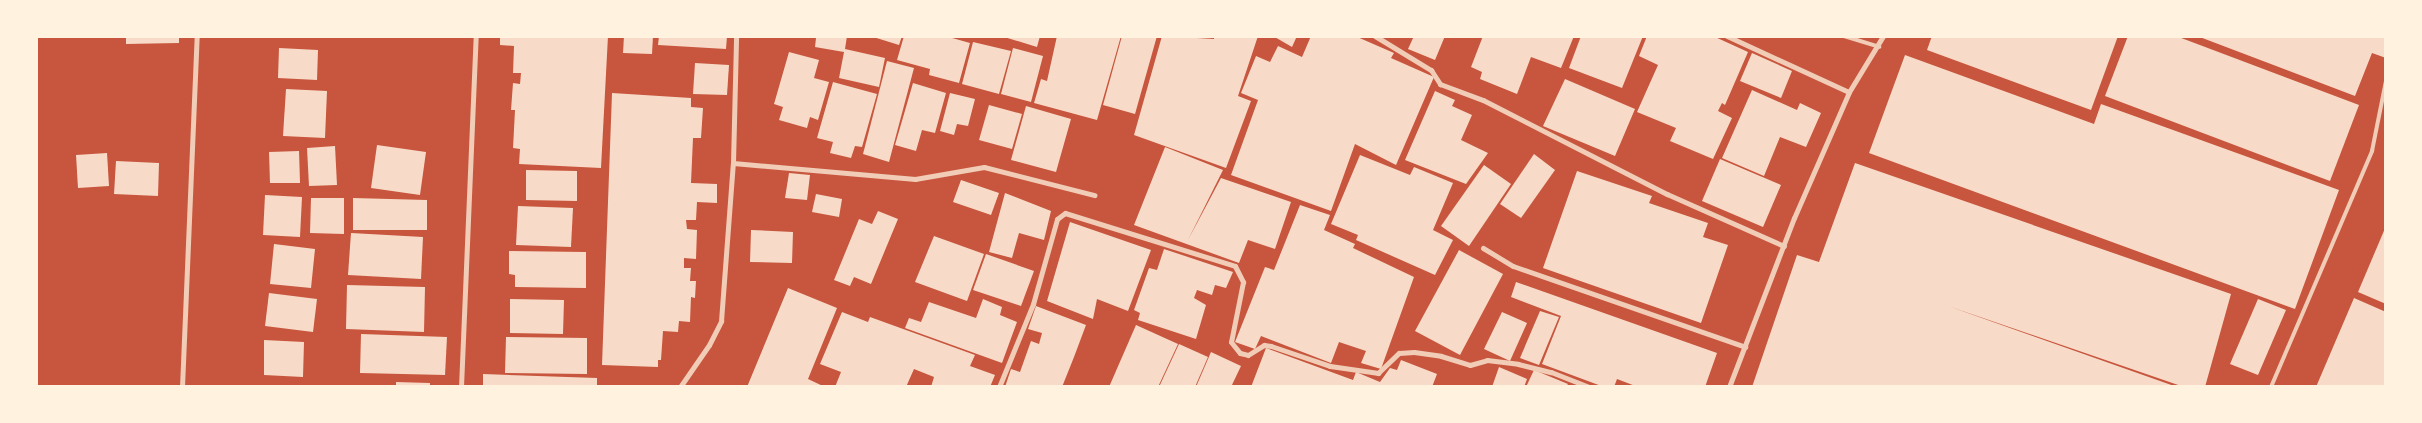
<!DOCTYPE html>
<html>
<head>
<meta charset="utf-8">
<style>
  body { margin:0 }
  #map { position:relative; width:2422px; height:423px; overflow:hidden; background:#c8553d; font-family:"Nunito Sans",sans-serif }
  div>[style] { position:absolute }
  .building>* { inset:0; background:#f7dbc8 }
  .service>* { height:4px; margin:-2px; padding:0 2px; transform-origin:2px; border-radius:2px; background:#f1ccb7 }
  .minor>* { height:5px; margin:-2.5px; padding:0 2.5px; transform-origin:2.5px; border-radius:2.5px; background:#f1ccb7 }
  span { translate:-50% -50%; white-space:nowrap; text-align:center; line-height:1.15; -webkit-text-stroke:4px #fff3e0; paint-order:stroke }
  .frame { position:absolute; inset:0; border:38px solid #fff3e0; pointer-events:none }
</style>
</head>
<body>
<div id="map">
  <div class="building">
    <div style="clip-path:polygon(126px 36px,179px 36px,179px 43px,126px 44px)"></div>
    <div style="clip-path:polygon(500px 36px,608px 36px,601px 168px,519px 164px,520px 149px,513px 148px,515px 110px,511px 110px,513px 83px,520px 84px,521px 73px,513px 73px,514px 46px,500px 45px)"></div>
    <div style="clip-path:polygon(624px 36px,653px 36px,652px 54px,623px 53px)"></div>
    <div style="clip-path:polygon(659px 36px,727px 36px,726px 49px,658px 45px)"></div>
    <div style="clip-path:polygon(811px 36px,847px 36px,845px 49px,885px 58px,879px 87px,839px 78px,844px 52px,815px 47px,816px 38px)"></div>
    <div style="clip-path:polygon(870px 36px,902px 36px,899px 45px)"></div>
    <div style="clip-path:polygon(904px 36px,945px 36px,970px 43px,959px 83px,929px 75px,930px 69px,897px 60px)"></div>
    <div style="clip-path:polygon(1001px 36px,1040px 36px,1037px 47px)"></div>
    <div style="clip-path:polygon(1057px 36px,1121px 36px,1097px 120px,1034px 103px,1041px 79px,1047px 81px)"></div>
    <div style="clip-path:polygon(1122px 36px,1157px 36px,1135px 114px,1103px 105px)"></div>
    <div style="clip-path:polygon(1162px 36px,1214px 39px,1214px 36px,1258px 36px,1238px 96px,1251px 101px,1226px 168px,1134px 135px)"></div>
    <div style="clip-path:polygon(1273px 36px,1297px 36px,1292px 47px)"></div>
    <div style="clip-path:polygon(1311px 36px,1355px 36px,1394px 53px,1391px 58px,1434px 77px,1396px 165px,1355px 144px,1331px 211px,1231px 175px,1258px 100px,1241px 93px,1256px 56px,1270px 62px,1278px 46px,1302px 57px)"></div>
    <div style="clip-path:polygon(1414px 36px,1445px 36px,1435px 60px,1408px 49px)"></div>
    <div style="clip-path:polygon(1483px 36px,1574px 36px,1561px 68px,1531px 57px,1517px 94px,1480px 79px,1482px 72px,1471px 67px)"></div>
    <div style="clip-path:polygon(1581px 36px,1643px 36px,1622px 88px,1569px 68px)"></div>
    <div style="clip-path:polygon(1647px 36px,1713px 36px,1748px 52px,1725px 105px,1722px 103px,1718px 111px,1732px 118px,1713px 159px,1670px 141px,1676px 128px,1637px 112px,1658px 65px,1639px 56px)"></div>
    <div style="clip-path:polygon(1932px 36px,2118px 36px,2091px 110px,1927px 50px)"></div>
    <div style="clip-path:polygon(2128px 36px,2176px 36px,2359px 105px,2330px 181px,2105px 96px)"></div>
    <div style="clip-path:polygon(2197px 36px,2386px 36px,2386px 58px,2372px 53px,2355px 96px)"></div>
    <div style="clip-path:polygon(973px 42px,1011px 51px,999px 94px,962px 84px)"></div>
    <div style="clip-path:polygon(279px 48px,318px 50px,317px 80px,278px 78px)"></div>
    <div style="clip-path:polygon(1013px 48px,1043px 56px,1031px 102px,1001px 94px)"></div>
    <div style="clip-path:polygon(789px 52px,819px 60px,814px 78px,829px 82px,818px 120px,810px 117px,807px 128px,779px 120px,783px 107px,774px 104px)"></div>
    <div style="clip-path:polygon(1752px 53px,1792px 71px,1781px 98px,1740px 81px)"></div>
    <div style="clip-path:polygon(1905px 55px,2094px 124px,2101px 104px,2339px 190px,2295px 309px,1869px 153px)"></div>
    <div style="clip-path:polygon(887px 61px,914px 68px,889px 162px,863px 154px)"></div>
    <div style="clip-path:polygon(695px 63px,729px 65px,727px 95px,693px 94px)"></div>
    <div style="clip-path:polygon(1565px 79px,1635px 109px,1615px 156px,1543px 126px)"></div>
    <div style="clip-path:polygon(833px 82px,877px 94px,862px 147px,855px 146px,851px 158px,830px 153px,833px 142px,817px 138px)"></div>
    <div style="clip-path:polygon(913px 83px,946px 93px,935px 133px,922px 130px,916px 151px,895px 145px)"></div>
    <div style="clip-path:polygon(286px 89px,327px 91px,325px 138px,283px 136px)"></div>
    <div style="clip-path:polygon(1752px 90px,1797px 110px,1800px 103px,1821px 113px,1806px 147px,1780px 137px,1764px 176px,1722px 158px)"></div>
    <div style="clip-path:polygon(1435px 91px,1455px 100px,1452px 106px,1472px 115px,1461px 140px,1488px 153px,1466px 184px,1405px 160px)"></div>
    <div style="clip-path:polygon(612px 93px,691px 98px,691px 107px,703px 108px,701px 138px,693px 138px,691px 183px,717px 184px,717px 203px,697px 202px,696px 220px,686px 220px,687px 229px,697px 230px,696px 259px,684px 258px,684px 268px,691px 268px,690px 281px,696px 281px,695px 298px,691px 297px,690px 322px,679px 321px,678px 332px,663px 331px,661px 360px,658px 360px,658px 367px,602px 365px)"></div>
    <div style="clip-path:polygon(950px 93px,975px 99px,968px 126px,957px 124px,954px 135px,940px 131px)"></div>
    <div style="clip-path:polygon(989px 105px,1022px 114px,1012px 149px,979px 140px)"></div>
    <div style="clip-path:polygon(1026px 106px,1071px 119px,1056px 172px,1011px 160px)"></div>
    <div style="clip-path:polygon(377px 145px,426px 152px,420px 195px,371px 188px)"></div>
    <div style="clip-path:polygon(335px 146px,337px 185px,309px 186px,307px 148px)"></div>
    <div style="clip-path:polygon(1165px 147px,1223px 170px,1188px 240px,1221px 178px,1291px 202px,1275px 249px,1248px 240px,1239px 263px,1134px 225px)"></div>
    <div style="clip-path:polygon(299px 151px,300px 183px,270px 183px,269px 152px)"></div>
    <div style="clip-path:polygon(107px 153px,109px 186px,78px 188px,76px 155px)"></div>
    <div style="clip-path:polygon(1534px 154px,1555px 170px,1521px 218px,1500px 204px)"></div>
    <div style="clip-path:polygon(1360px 155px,1410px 175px,1414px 167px,1453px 183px,1433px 230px,1453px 240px,1435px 275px,1356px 240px,1358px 235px,1331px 224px)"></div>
    <div style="clip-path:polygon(1720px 159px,1781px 185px,1763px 227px,1702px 201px)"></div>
    <div style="clip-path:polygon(116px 161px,159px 163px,158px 196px,114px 194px)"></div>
    <div style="clip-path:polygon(1855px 163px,2231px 294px,2205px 387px,2184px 387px,1948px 306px,2177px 387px,1752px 387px,1797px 255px,1819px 262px)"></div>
    <div style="clip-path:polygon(1484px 165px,1511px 184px,1469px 246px,1441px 226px)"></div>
    <div style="clip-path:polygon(526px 170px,577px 171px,577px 201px,526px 200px)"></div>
    <div style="clip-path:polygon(1577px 171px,1652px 196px,1649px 203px,1708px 223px,1703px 237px,1728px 245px,1701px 323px,1543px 268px)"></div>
    <div style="clip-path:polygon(789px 173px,810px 175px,807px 200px,785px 198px)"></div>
    <div style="clip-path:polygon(961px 180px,999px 193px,991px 215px,953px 202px)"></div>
    <div style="clip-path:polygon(1005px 193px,1051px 211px,1044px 240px,1019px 233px,1012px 258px,989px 252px)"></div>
    <div style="clip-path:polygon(816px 194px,842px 199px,839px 217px,812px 212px)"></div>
    <div style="clip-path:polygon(265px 195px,302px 197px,300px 237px,263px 235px)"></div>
    <div style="clip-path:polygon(311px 198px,344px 198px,344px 234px,310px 233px)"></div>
    <div style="clip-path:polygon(353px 198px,427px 200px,427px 230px,353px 230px)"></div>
    <div style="clip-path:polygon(1300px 205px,1330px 215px,1324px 230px,1355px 244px,1353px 248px,1414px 277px,1381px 369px,1361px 363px,1366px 351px,1339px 342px,1331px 363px,1261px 336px,1255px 349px,1235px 342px,1265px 267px,1274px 270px)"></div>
    <div style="clip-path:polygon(518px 206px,573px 208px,571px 247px,516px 245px)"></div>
    <div style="clip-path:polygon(878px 211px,898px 219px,871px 284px,854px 277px,850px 286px,834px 280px,859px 219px,872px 224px)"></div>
    <div style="clip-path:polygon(1070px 222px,1151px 250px,1128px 311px,1097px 299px,1093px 319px,1047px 301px)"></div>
    <div style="clip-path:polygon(2386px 226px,2386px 304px,2358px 292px)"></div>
    <div style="clip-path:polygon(751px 230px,793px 232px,792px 263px,750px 262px)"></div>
    <div style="clip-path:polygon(351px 233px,423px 237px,421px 279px,348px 275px)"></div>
    <div style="clip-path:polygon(934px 236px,984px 254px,967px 301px,915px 282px)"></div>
    <div style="clip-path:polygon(274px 244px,315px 249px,311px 288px,270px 284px)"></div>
    <div style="clip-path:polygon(1164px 249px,1233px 272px,1226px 288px,1215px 285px,1212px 295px,1197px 290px,1194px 298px,1206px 305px,1196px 339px,1138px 320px,1140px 313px,1134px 310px,1149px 268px,1157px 270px)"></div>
    <div style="clip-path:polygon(1459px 250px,1503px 274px,1460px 355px,1415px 331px)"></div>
    <div style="clip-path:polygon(509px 251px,586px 252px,586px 288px,515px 287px,515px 275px,509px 274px)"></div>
    <div style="clip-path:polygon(986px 254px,1034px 271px,1021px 306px,973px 290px)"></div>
    <div style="clip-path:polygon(1516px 282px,1717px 353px,1705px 387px,1638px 387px,1617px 379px,1614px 387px,1604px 387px,1542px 364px,1561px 316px,1511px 297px)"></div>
    <div style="clip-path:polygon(347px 285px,425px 287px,424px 332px,346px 329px)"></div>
    <div style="clip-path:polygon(788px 288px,837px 308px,808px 379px,825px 387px,747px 387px)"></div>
    <div style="clip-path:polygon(269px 293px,317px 299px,313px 332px,265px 326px)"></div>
    <div style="clip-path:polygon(2354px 298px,2386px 312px,2386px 387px,2316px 387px)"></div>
    <div style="clip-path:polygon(510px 299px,564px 300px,563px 334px,510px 333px)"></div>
    <div style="clip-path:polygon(983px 299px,1002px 307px,1000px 315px,1017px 322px,1002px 363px,905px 328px,909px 318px,921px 322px,929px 302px,976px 318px)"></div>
    <div style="clip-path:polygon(2258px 299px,2286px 310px,2258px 375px,2230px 364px)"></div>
    <div style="clip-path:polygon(1036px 306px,1086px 325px,1074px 357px,1062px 387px,1005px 387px,1011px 369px,1020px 372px,1031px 341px,1039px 344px,1042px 333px,1028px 329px)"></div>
    <div style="clip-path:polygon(1540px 311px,1559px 317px,1539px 365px,1520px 358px)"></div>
    <div style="clip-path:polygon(842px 312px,868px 322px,870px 317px,975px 355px,970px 366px,995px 375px,990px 387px,931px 387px,934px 377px,914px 369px,906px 387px,835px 387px,841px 372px,820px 364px)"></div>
    <div style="clip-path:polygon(1502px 312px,1527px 323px,1510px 361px,1484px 349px)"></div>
    <div style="clip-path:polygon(1136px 325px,1178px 344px,1158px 387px,1109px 387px)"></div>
    <div style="clip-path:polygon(361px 334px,447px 337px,445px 375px,360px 373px)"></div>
    <div style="clip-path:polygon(506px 337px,587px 338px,587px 374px,505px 373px)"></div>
    <div style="clip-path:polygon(264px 340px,304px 342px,303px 377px,264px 375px)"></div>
    <div style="clip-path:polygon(1179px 344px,1208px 357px,1195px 387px,1159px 387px)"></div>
    <div style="clip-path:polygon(1266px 348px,1353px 380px,1356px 372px,1380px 382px,1390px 368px,1397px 370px,1401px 360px,1437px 374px,1432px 387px,1251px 387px)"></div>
    <div style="clip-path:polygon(1211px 352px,1241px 366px,1231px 387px,1196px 387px)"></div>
    <div style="clip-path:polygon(1499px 367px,1527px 379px,1524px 387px,1492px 387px)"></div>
    <div style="clip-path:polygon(1534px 370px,1568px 384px,1566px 387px,1526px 387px)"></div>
    <div style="clip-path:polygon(483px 374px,597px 378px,597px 387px,483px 387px)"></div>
    <div style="clip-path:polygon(396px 382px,430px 383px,430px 387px,396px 387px)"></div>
  </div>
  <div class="service">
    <div style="left:1844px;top:36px;width:37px;rotate:17deg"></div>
    <div style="left:2271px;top:387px;width:257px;rotate:-66.8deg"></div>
    <div style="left:2372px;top:151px;width:71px;rotate:-78.7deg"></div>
  </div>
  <div class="minor">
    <div style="left:1375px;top:36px;width:66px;rotate:31.3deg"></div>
    <div style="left:1431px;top:70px;width:17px;rotate:57deg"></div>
    <div style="left:1440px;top:84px;width:46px;rotate:20.4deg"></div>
    <div style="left:1483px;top:100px;width:207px;rotate:27.1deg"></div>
    <div style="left:1667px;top:194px;width:128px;rotate:24deg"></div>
    <div style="left:1727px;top:36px;width:134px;rotate:24.7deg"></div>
    <div style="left:733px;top:163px;width:183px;rotate:5deg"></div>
    <div style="left:915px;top:179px;width:70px;rotate:-9.9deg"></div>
    <div style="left:984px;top:167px;width:114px;rotate:14.3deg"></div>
    <div style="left:1483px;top:248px;width:35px;rotate:31deg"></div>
    <div style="left:1513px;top:266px;width:246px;rotate:19.2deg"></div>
    <div style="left:182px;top:387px;width:351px;rotate:-87.6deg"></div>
    <div style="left:461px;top:387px;width:351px;rotate:-87.6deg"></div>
    <div style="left:680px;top:387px;width:51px;rotate:-55.4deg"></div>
    <div style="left:709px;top:345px;width:27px;rotate:-63deg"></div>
    <div style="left:721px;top:321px;width:158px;rotate:-85.7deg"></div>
    <div style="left:733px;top:163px;width:127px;rotate:-88.6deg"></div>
    <div style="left:999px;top:387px;width:90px;rotate:-67.7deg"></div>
    <div style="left:1033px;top:304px;width:88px;rotate:-74.2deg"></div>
    <div style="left:1057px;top:219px;width:10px;rotate:-37deg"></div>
    <div style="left:1065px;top:213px;width:178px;rotate:17.3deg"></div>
    <div style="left:1235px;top:266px;width:18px;rotate:63deg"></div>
    <div style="left:1243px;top:282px;width:61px;rotate:101.3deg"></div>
    <div style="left:1231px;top:342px;width:14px;rotate:51deg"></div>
    <div style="left:1240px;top:353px;width:8px;rotate:14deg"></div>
    <div style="left:1248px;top:355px;width:19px;rotate:-32deg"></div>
    <div style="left:1264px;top:345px;width:7px;rotate:8deg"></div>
    <div style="left:1271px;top:346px;width:62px;rotate:18.7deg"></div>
    <div style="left:1330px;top:366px;width:49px;rotate:8.3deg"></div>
    <div style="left:1378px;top:373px;width:29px;rotate:-44deg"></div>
    <div style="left:1399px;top:353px;width:15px;rotate:-4deg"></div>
    <div style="left:1414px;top:352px;width:27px;rotate:8deg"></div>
    <div style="left:1441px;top:356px;width:30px;rotate:17deg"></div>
    <div style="left:1470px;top:365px;width:18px;rotate:-16deg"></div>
    <div style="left:1487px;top:360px;width:31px;rotate:7deg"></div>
    <div style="left:1518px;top:364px;width:34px;rotate:14deg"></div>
    <div style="left:1551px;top:372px;width:41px;rotate:21.5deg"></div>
    <div style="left:1729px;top:387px;width:181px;rotate:-69deg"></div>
    <div style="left:1794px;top:218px;width:137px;rotate:-66.4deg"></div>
    <div style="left:1849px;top:92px;width:66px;rotate:-58.7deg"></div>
  </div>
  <div class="frame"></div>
</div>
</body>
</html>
